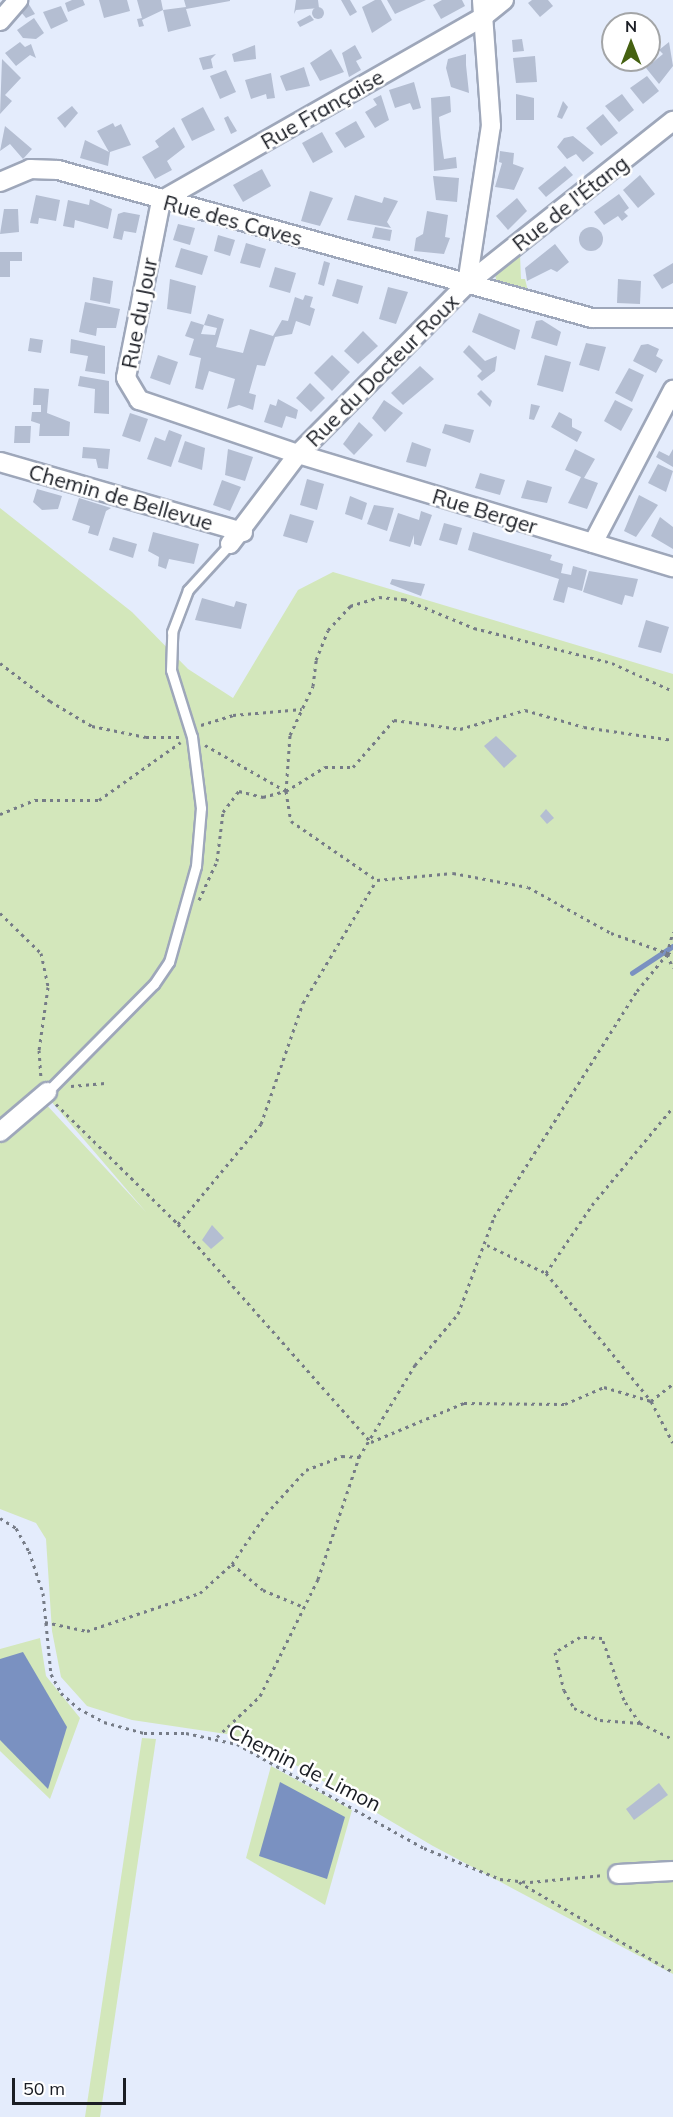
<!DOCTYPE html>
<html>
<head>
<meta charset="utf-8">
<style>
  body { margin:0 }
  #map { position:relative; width:673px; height:2117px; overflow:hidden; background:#e4ecfc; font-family:Mulish,sans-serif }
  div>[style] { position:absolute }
  .green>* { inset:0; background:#d3e7bb }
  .water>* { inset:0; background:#7a91c1 }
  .stream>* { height:4.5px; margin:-2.25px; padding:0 2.25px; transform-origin:2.25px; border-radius:2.25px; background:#7a91c1 }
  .building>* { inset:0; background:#b4bed2 }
  .round { border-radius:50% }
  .path>* { height:3px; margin-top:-1.5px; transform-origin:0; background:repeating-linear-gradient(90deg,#767c87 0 3px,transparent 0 7.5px) }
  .roads { filter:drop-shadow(2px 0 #9ea7ba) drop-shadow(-2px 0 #9ea7ba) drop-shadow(0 2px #9ea7ba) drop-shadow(0 -2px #9ea7ba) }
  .lane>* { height:9px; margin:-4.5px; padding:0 4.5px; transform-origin:4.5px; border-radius:4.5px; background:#fff }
  .street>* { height:18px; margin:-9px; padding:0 9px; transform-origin:9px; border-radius:9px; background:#fff }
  span { translate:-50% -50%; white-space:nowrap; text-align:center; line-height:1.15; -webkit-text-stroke:5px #fff; paint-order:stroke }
  .street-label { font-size:21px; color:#1a1d24 }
  .north { position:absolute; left:601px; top:12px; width:60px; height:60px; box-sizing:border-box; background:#fff; border:2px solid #a3a5a7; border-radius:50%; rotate:0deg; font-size:16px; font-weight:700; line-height:24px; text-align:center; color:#1a1d24 }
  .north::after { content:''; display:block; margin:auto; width:21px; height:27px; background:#456111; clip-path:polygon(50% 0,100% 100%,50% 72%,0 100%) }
  .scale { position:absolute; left:12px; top:2078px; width:114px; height:27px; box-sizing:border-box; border:3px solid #1a1d24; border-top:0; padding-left:8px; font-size:18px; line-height:21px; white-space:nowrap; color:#1a1d24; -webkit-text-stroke:4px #fff; paint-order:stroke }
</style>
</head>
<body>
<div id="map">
  <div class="green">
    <div style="clip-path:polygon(520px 254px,521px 279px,525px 279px,528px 291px,497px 284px,495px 274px)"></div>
    <div style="clip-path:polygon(0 508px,132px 612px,188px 669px,233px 698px,298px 590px,333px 572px,673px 674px,673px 1974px,433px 1846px,282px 1757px,233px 1735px,132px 1720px,87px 1706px,61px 1677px,52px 1631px,46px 1539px,36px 1523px,0 1509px,0 1138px,43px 1101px,146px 1212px,44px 1093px,0 1126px)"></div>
    <div style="clip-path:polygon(40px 1638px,46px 1676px,80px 1718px,50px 1799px,0 1751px,0 1649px)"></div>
    <div style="clip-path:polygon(142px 1738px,156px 1739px,100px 2117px,85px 2117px)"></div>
    <div style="clip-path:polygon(271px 1766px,352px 1810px,325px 1905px,246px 1858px)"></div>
  </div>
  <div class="water">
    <div style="clip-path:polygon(23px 1652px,67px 1727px,48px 1789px,0 1740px,0 1659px)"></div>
    <div style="clip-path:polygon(280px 1782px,345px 1817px,327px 1879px,259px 1856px)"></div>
  </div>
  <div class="stream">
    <div style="left:632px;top:973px;width:49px;rotate:-33.4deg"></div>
  </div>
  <div class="building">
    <div style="clip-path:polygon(72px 0,83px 0,85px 5px,68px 12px,65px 3px)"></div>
    <div style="clip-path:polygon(99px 0,127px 0,130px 11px,104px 18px)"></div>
    <div style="clip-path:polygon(137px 0,161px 0,163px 10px,142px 20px,144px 26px,139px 27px,137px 19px,142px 18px)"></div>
    <div style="clip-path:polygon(184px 0,230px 0,230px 1px,186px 9px,191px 26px,168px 32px,163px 10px,186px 7px)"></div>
    <div style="clip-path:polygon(296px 0,318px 0,319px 8px,296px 10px,294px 14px)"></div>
    <div style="clip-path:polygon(341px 0,350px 0,357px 12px,350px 16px)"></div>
    <div style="clip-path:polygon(375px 0,381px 0,392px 20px,372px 33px,362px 7px)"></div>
    <div style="clip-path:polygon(387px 0,426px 0,395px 14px)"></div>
    <div style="clip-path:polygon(442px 0,462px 0,465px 6px,441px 19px,433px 5px)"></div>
    <div style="clip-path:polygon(532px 0,548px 0,553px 6px,540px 17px,528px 3px)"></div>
    <div style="clip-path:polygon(28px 3px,35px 14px,26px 18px,20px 11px)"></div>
    <div style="clip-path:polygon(61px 6px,68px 21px,51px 29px,43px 12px)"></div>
    <div class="round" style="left:312px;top:7px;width:12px;height:12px"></div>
    <div style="clip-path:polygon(310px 15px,314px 20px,300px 27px,297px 22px)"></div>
    <div style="clip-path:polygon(34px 18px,44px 33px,36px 39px,23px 38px,17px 30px)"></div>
    <div style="clip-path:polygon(522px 39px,524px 51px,513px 52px,512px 40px)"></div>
    <div style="clip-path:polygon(20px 42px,25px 47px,31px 44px,36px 58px,30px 55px,16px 66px,5px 53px)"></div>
    <div style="clip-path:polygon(669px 42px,673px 66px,659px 84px,646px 68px,663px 54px,659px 50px)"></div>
    <div style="clip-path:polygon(255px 45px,256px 59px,234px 62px,232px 54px)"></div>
    <div style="clip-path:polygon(355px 45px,362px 58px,356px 61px,361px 70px,349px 77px,342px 53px)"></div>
    <div style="clip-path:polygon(331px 49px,344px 72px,320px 81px,310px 63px)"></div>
    <div style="clip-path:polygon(216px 54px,211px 59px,213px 68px,203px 70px,199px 58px)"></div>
    <div style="clip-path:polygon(466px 54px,466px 65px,469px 93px,451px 87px,446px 68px,448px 59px)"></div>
    <div style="clip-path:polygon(535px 56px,537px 82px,516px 83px,513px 58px)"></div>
    <div style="clip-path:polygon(2px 59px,21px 78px,5px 95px,12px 101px,0 114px)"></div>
    <div style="clip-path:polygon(304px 67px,310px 86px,286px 91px,280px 76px)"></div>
    <div style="clip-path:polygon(226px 70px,236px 92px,220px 99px,210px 76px)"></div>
    <div style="clip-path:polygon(271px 73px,275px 98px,267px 99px,266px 94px,251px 99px,245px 80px)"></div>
    <div style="clip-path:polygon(647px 76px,659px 91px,643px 104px,630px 88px)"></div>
    <div style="clip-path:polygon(414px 82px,421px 108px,413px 110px,410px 103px,395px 108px,389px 90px)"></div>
    <div style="clip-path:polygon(516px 94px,534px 98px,534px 120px,516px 120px)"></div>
    <div style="clip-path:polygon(622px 94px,634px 110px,619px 122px,605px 106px)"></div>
    <div style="clip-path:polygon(381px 95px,389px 120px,375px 128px,365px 112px,377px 105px,373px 99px)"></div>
    <div style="clip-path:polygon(450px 96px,451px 112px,439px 117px,441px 138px,444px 159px,456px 157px,457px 168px,434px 171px,431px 98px)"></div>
    <div style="clip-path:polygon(563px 101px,568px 107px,562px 119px,557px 117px)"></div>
    <div style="clip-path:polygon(72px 106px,78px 113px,65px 128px,57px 118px)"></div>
    <div style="clip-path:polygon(203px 107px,215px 130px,192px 141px,181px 119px)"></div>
    <div style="clip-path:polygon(603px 114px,618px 133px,601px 146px,586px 128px)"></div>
    <div style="clip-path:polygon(228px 116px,237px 131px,231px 134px,224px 118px)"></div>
    <div style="clip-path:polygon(356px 121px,365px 137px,345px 148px,335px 133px)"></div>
    <div style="clip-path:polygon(113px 123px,115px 127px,121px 124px,131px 145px,110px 152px,108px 166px,80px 158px,85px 140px,109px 152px,97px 131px)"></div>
    <div style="clip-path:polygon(5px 126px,32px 149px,23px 159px,10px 144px,0 151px)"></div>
    <div style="clip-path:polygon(174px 127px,185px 147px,167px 161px,172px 170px,155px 179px,142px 157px,159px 147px,155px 141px)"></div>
    <div style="clip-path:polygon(322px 132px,333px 152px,313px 163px,302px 143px)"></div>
    <div style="clip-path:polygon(573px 136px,594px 153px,583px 162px,576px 154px,567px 159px,557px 147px,564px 138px)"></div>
    <div style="clip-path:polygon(500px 151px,514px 153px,513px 164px,524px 168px,514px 190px,495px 187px,502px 163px,499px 162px)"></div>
    <div style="clip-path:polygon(565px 166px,573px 175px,546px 197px,538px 188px)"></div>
    <div style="clip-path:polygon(262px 169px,271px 186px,243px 202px,233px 185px)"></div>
    <div style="clip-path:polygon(640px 175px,655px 194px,638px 208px,623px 190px)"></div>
    <div style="clip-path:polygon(433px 176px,459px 178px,457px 202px,436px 200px)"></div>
    <div style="clip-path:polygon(310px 191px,333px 198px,320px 226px,301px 221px)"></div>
    <div style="clip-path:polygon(619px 194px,629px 208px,624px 212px,628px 216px,622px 221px,618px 216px,604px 225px,594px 212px)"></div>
    <div style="clip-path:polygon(36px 195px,60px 200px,56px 221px,39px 218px,38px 224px,30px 223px)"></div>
    <div style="clip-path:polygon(355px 195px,382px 203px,384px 197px,398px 201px,387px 222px,391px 228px,347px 220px)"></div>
    <div style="clip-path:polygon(517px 198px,527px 211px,508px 230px,496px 216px)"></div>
    <div style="clip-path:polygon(90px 199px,112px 209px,108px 229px,75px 220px,74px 228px,63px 226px,68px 200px,89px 205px)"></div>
    <div style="clip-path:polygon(4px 209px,18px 209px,19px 232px,0 234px)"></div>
    <div style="clip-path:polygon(427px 211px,448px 215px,445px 237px,450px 238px,444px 254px,414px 251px,416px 238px,423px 234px)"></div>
    <div style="clip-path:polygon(124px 212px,140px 215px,136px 233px,124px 231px,122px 240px,113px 238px,118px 214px)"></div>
    <div style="clip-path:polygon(178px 224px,195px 228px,190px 245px,173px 240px)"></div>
    <div class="round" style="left:579px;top:227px;width:24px;height:24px"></div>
    <div style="clip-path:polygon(375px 227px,392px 230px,390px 241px,372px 238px)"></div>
    <div style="clip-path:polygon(218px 235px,235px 240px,230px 256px,214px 251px)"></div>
    <div style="clip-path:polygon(246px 243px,266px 249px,260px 268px,240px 263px)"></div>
    <div style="clip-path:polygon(555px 244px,569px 262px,557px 272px,551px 269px,527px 281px,525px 268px)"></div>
    <div style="clip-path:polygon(181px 248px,208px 256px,202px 275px,175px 267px)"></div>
    <div style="clip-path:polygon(0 252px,22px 252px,22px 261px,10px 261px,10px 277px,0 277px)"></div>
    <div style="clip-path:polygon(324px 261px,330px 263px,324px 286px,318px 284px)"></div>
    <div style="clip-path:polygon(673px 263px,673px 283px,662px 289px,653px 275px)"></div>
    <div style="clip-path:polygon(275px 267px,296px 273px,290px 293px,269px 287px)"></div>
    <div style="clip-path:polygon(93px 277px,113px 281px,110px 304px,90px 300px)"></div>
    <div style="clip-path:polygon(170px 279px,196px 286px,191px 314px,167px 309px)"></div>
    <div style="clip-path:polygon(337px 279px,363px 286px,358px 304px,332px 296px)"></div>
    <div style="clip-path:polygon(618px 279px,641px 281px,640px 304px,617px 303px)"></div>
    <div style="clip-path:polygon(388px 287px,408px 292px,396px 324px,379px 319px)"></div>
    <div style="clip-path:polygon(evenodd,305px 295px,313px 297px,310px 307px,315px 309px,310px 326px,296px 321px,292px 334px,275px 337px,265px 366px,257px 365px,249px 393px,256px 395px,253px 410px,239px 405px,227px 409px,235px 379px,209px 371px,203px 390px,195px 388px,201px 358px,189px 355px,194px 339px,185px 336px,191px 321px,204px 325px,208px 314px,224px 319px,216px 347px,243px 353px,250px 329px,273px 336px,282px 320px,288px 321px,295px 297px,303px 300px,305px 295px,204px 325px,217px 328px,215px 335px,201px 334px,204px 325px)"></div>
    <div style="clip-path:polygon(85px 302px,120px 309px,116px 328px,97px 328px,96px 336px,79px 332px)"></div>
    <div style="clip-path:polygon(479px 313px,520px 330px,515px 350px,472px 332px)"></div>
    <div style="clip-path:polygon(542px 320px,561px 332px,557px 346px,531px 338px,536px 321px)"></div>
    <div style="clip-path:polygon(363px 331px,378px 346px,358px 364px,344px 351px)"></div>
    <div style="clip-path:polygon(30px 338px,43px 340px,41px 353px,28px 351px)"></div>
    <div style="clip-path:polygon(71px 339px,105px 346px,105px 374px,85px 371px,88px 356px,70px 353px)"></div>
    <div style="clip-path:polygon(586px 343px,606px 347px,599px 371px,579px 365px)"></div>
    <div style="clip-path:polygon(648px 344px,659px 349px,656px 356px,663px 360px,656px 373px,633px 361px,641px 345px)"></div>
    <div style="clip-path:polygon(469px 345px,485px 361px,497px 356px,495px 371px,482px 381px,477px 376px,482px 371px,463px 352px)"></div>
    <div style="clip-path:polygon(158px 355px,178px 362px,170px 385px,150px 378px)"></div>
    <div style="clip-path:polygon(332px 355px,350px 372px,332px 391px,314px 373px)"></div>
    <div style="clip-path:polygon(545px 355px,571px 362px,563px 392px,537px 385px)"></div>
    <div style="clip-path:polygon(420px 366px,434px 379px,403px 405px,391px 393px)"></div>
    <div style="clip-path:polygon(629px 368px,644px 375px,632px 402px,615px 393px)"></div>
    <div style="clip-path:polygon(80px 376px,109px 381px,109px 414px,94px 413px,95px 389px,78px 386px)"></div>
    <div style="clip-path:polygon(310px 383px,325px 398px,311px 412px,296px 398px)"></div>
    <div style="clip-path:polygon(34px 388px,49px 389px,47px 413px,70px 422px,69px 436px,39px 436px,40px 424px,31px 421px,32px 412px,41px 412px,41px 405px,33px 405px)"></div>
    <div style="clip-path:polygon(481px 390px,492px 401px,490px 407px,477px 394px)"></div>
    <div style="clip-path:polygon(278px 399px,298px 410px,296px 419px,286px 416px,282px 428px,264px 422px,270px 404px,276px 406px)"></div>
    <div style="clip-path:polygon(384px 400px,403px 413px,385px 432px,372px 418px)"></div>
    <div style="clip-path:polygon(615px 400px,633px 409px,621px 431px,604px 421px)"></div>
    <div style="clip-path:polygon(531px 404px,540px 406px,534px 420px,529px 419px)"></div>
    <div style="clip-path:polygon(559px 412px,572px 419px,572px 427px,582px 432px,577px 442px,551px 427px)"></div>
    <div style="clip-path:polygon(130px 413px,148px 419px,140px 442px,122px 436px)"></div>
    <div style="clip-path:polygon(359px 422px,373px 435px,354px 455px,343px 444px)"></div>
    <div style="clip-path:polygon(445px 424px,474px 430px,470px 443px,442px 433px)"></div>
    <div style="clip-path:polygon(15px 426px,31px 426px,30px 443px,14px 443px)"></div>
    <div style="clip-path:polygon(169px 430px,182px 435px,171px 467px,147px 459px,155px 437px,165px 441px)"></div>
    <div style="clip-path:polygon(185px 441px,205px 448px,202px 470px,178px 462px)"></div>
    <div style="clip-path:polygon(412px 442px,431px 449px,426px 467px,406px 462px)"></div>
    <div style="clip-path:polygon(83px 447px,110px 449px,108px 469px,98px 468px,96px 459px,82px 458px)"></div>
    <div style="clip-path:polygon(228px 449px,253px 457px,245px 481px,225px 475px)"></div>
    <div style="clip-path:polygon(575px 449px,595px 459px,584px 478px,598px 483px,587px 509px,568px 503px,581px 477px,565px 470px)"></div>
    <div style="clip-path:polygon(673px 449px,673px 467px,656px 457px,659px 451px,669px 456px)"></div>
    <div style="clip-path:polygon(658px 464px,673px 471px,666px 492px,648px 483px)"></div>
    <div style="clip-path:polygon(480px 473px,505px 480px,500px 495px,475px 488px)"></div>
    <div style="clip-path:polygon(307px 479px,324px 484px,317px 510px,300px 505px)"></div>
    <div style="clip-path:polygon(222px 480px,241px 487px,230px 511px,213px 505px)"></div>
    <div style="clip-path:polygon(527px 480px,552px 487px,547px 503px,521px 498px)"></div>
    <div style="clip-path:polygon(37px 489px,62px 496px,58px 509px,42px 510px,33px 502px)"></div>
    <div style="clip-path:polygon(639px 495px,658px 505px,636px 537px,624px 531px)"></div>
    <div style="clip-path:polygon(350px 496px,367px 503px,362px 520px,345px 514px)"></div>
    <div style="clip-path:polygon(79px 498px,111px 508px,106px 511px,98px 536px,88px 533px,90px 526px,72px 520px)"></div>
    <div style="clip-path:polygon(374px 505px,394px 508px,387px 531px,367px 524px)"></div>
    <div style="clip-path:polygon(421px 511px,432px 515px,421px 546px,414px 544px,414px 535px,410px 547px,389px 541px,398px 513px,419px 520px)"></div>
    <div style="clip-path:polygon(290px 514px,314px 521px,307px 543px,283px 536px)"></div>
    <div style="clip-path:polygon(660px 517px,673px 527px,673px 549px,651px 536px)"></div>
    <div style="clip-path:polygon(444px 523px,462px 528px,457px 545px,439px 540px)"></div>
    <div style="clip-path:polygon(153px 532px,199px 544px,194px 564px,169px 559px,166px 569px,158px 566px,159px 557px,148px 551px)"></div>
    <div style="clip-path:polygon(473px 532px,552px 555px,550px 560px,563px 564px,561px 573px,571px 575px,573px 566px,587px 570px,582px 591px,568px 587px,564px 603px,553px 600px,559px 579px,468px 550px)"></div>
    <div style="clip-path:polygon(113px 537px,137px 544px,133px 558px,109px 550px)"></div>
    <div style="clip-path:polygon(589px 571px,638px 579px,633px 597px,625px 595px,622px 605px,583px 592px)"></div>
    <div style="clip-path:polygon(392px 579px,425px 584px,421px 596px,390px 584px)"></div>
    <div style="clip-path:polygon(202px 598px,234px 607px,236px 601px,247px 604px,241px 629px,195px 620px)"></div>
    <div style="clip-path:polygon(646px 620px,669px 627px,661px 653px,638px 647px)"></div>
    <div style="clip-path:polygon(496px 736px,517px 756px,504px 768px,484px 746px)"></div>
    <div style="clip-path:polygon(546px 809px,554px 818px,547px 824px,540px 816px)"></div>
    <div style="clip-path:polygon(212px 1225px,224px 1238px,211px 1249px,202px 1240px)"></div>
    <div style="clip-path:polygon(659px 1783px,668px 1795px,634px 1820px,626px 1809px)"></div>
  </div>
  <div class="path">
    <div style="left:0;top:663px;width:63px;rotate:37.2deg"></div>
    <div style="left:50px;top:701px;width:49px;rotate:30.8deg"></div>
    <div style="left:92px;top:726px;width:55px;rotate:11.5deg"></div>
    <div style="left:146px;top:737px;width:33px"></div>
    <div style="left:201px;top:725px;width:34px;rotate:-17deg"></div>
    <div style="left:233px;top:715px;width:69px;rotate:-5deg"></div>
    <div style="left:205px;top:745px;width:93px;rotate:29.6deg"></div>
    <div style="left:286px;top:791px;width:30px;rotate:81deg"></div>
    <div style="left:291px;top:821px;width:104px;rotate:34.5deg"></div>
    <div style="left:377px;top:880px;width:76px;rotate:-5.3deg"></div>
    <div style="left:453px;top:873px;width:76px;rotate:10.6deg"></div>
    <div style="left:528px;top:887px;width:95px;rotate:29deg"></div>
    <div style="left:611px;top:933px;width:66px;rotate:19.5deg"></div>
    <div style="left:286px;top:791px;width:46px;rotate:-31.6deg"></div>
    <div style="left:325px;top:767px;width:28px"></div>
    <div style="left:353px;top:767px;width:62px;rotate:-48.9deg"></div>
    <div style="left:394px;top:720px;width:67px;rotate:7.8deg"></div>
    <div style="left:460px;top:729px;width:68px;rotate:-16.3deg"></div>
    <div style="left:525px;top:710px;width:61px;rotate:16.1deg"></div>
    <div style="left:584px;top:727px;width:90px;rotate:8.3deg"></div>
    <div style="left:0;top:814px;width:38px;rotate:-22deg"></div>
    <div style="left:35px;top:800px;width:64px"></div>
    <div style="left:99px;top:800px;width:100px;rotate:-35.3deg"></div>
    <div style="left:199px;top:900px;width:43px;rotate:-65.2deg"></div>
    <div style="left:217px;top:861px;width:49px;rotate:-83deg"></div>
    <div style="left:223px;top:812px;width:26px;rotate:-53deg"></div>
    <div style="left:239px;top:791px;width:25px;rotate:14deg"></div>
    <div style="left:263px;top:797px;width:24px;rotate:-15deg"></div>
    <div style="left:286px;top:791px;width:56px;rotate:-85.9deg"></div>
    <div style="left:290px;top:735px;width:54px;rotate:-64.9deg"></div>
    <div style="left:313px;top:686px;width:26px;rotate:-83deg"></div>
    <div style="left:316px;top:660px;width:32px;rotate:-68deg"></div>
    <div style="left:328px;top:630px;width:33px;rotate:-47deg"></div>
    <div style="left:350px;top:606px;width:30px;rotate:-17deg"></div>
    <div style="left:379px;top:597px;width:25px;rotate:5deg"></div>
    <div style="left:404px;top:599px;width:76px;rotate:22.5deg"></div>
    <div style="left:474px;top:628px;width:142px;rotate:14.2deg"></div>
    <div style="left:612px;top:663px;width:67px;rotate:24.7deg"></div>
    <div style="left:0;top:913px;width:57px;rotate:44.3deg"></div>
    <div style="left:41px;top:953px;width:35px;rotate:78deg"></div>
    <div style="left:48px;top:987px;width:64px;rotate:98.1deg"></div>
    <div style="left:39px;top:1050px;width:28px;rotate:86deg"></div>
    <div style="left:667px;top:954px;width:15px;rotate:67deg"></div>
    <div style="left:71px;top:1086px;width:37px;rotate:-5deg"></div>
    <div style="left:56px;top:1104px;width:171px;rotate:44.5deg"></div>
    <div style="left:178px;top:1224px;width:291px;rotate:48.5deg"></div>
    <div style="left:371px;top:1442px;width:101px;rotate:-22.8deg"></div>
    <div style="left:464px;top:1403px;width:101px;rotate:0.6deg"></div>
    <div style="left:565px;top:1404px;width:43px;rotate:-23.6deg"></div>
    <div style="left:604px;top:1387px;width:49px;rotate:16.6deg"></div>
    <div style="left:651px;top:1401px;width:28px;rotate:-38deg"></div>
    <div style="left:178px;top:1224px;width:130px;rotate:-50.3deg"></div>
    <div style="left:261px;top:1124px;width:128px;rotate:-70.9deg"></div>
    <div style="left:303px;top:1003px;width:142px;rotate:-59.1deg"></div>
    <div style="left:487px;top:1245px;width:65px;rotate:25.4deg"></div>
    <div style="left:546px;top:1273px;width:166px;rotate:50.6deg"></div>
    <div style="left:651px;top:1401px;width:47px;rotate:62.4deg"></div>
    <div style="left:546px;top:1273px;width:82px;rotate:-55.9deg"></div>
    <div style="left:592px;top:1205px;width:127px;rotate:-50.4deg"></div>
    <div style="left:0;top:1518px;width:19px;rotate:32deg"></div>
    <div style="left:16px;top:1528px;width:26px;rotate:61deg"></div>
    <div style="left:29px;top:1551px;width:44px;rotate:71.6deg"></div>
    <div style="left:43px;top:1593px;width:81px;rotate:84.4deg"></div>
    <div style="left:51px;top:1674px;width:21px;rotate:62deg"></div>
    <div style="left:61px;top:1693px;width:23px;rotate:41deg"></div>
    <div style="left:78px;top:1708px;width:30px;rotate:28deg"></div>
    <div style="left:104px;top:1722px;width:41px;rotate:15.4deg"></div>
    <div style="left:144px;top:1733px;width:42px"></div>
    <div style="left:186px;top:1733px;width:52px;rotate:12.2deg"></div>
    <div style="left:237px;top:1744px;width:214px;rotate:29.1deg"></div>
    <div style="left:424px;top:1848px;width:82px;rotate:22.2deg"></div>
    <div style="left:500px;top:1879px;width:30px;rotate:6deg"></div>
    <div style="left:530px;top:1882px;width:74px;rotate:-5.4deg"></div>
    <div style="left:232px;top:1564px;width:40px;rotate:40deg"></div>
    <div style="left:263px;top:1590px;width:44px;rotate:22.5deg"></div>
    <div style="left:45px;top:1622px;width:43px;rotate:12.1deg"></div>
    <div style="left:87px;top:1631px;width:119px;rotate:-18.6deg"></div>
    <div style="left:200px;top:1593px;width:43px;rotate:-42.2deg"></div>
    <div style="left:232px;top:1564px;width:60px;rotate:-55.8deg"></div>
    <div style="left:266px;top:1514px;width:59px;rotate:-47.7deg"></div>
    <div style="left:306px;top:1470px;width:39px;rotate:-21deg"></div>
    <div style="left:342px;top:1456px;width:17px;rotate:3deg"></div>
    <div style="left:359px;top:1457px;width:108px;rotate:-58.7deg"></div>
    <div style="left:415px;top:1365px;width:67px;rotate:-49.9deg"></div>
    <div style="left:458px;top:1314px;width:103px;rotate:-69.6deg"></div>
    <div style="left:494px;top:1217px;width:267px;rotate:-57.7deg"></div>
    <div style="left:637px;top:991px;width:48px;rotate:-51deg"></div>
    <div style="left:667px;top:954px;width:23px;rotate:-75deg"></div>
    <div style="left:640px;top:1723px;width:28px;rotate:-125deg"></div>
    <div style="left:624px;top:1700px;width:66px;rotate:-109.5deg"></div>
    <div style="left:602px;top:1638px;width:22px;rotate:-177deg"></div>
    <div style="left:580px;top:1637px;width:29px;rotate:149deg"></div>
    <div style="left:555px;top:1652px;width:39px;rotate:77deg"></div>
    <div style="left:564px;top:1690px;width:21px;rotate:61deg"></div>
    <div style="left:574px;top:1708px;width:29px;rotate:25deg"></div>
    <div style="left:600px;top:1720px;width:40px;rotate:4.3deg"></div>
    <div style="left:640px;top:1723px;width:37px;rotate:26deg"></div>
    <div style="left:217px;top:1737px;width:59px;rotate:-43.6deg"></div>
    <div style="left:260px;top:1696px;width:131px;rotate:-63.6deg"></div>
    <div style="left:318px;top:1579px;width:129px;rotate:-71.4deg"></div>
    <div style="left:519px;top:1882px;width:178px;rotate:30.3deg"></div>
  </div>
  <div class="roads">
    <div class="lane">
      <div style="left:47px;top:1092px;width:152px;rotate:-45.3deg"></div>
      <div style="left:154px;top:984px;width:27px;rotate:-56deg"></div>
      <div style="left:169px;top:962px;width:100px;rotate:-74.3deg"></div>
      <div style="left:196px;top:866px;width:58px;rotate:-85.1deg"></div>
      <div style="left:201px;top:808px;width:72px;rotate:-97.2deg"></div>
      <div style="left:192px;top:737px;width:70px;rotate:-107.4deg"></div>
      <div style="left:171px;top:670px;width:38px;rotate:-88deg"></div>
      <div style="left:172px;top:632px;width:45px;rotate:-69.1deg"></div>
      <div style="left:188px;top:590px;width:62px;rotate:-47.6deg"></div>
    </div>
    <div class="street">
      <div style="left:504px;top:0;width:27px;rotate:141deg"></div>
      <div style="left:483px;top:17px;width:371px;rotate:150.3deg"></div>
      <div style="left:161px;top:201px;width:180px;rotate:101.2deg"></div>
      <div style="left:126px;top:378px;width:26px;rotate:59deg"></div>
      <div style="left:139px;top:400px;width:168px;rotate:18.8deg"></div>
      <div style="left:298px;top:454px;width:392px;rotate:16.8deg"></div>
      <div style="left:0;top:21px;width:28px;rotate:-49deg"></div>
      <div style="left:0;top:182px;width:33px;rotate:-23deg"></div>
      <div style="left:30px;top:169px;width:28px;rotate:2deg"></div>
      <div style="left:58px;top:170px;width:554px;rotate:15.49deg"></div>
      <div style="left:592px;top:318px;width:81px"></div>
      <div style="left:467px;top:284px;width:263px;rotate:-38.4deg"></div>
      <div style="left:0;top:462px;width:253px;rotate:16.1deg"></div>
      <div style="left:593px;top:543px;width:173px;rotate:-62.4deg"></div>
      <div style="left:230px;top:544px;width:113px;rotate:-52.9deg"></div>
      <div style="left:298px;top:454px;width:240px;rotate:-45.2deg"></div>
      <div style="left:467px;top:284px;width:160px;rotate:-81.4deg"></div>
      <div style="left:491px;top:126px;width:126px;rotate:-94.1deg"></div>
      <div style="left:0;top:1132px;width:62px;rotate:-40.4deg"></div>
      <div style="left:618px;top:1874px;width:55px;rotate:-3.1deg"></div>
    </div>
  </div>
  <div class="street-label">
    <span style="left:322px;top:109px;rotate:-30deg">Rue Française</span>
    <span style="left:570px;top:203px;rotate:-38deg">Rue de l'Étang</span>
    <span style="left:233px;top:220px;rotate:15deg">Rue des Caves</span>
    <span style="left:139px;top:313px;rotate:-79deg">Rue du Jour</span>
    <span style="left:382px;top:370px;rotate:-45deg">Rue du Docteur Roux</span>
    <span style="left:121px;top:497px;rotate:16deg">Chemin de Bellevue</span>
    <span style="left:485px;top:511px;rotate:17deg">Rue Berger</span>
    <span style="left:305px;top:1767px;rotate:27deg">Chemin de Limon</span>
  </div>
  <div class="north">N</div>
  <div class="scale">50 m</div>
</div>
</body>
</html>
